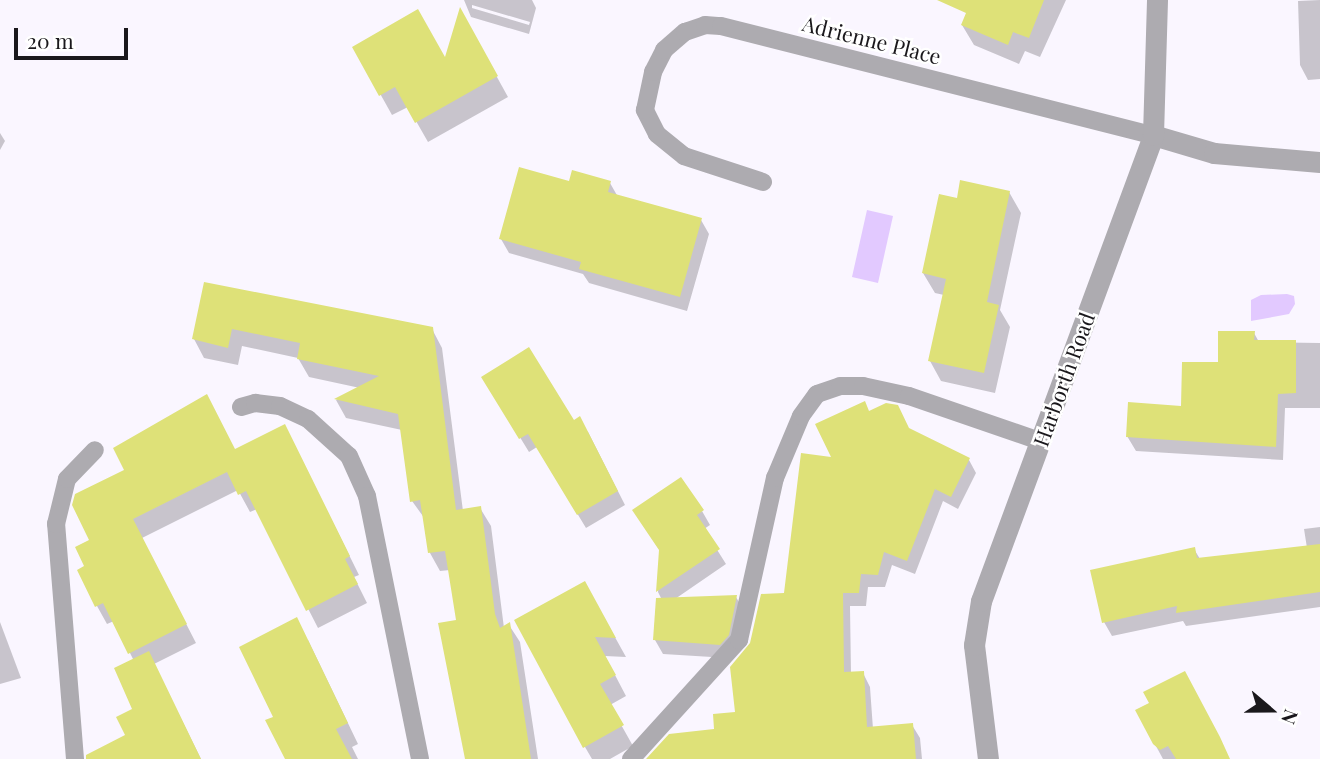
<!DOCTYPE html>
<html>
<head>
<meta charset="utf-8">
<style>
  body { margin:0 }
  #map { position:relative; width:1320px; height:759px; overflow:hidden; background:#faf6ff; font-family:"Playfair Display",serif }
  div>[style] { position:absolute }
  .water>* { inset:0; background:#e2c9ff }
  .shadow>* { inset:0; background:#0003 }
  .building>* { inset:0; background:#dee178 }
  .lane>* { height:18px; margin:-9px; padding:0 9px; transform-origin:9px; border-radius:9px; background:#adabb0 }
  .street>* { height:21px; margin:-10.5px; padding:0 10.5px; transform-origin:10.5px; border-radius:10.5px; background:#adabb0 }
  span { translate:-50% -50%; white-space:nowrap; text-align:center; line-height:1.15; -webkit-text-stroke:5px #fff; paint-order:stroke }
  .street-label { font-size:21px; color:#1a181c }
  .north { position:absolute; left:1236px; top:675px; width:70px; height:70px; -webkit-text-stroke:5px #fff; paint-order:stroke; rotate:110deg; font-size:19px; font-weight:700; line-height:28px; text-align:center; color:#1a181c }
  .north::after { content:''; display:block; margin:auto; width:24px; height:32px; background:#1a181c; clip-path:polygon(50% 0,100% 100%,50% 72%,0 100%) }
  .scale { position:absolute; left:14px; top:28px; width:114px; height:32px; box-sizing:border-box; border:4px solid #1a181c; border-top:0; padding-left:9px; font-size:21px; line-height:24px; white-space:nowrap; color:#1a181c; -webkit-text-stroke:5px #fff; paint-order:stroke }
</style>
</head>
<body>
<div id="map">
  <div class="water">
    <div style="clip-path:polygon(867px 210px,893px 216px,878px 283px,852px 277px)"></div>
    <div style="clip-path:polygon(1287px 294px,1294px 296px,1295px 304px,1289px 314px,1251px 321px,1251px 300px,1261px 295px)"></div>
  </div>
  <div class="shadow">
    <div style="clip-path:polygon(evenodd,464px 0,532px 0,536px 8px,529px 34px,471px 17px,464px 0,472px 5px,530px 22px,529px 25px,472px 8px,472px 5px)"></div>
    <div style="clip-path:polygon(973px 0,1066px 0,1040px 57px,1025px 51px,1019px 64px,974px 45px,962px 25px)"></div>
    <div style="clip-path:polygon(1320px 0,1320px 79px,1308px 80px,1300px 65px,1298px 1px)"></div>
    <div style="clip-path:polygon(461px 12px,508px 97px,428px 142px,408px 107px,392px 115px,354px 47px,446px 61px)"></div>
    <div style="clip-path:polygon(0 133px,5px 141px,0 150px)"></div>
    <div style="clip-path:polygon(570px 183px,610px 183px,618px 197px,701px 220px,709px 234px,687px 311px,589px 283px,583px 274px,509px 253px,501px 239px)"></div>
    <div style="clip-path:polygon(1009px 192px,1021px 213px,1000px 310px,1010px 327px,995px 393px,941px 381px,930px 361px,944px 295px,935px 293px,923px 273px,958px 200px)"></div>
    <div style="clip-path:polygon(205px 284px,432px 329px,442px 348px,463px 511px,480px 508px,491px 526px,504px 628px,509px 625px,520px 642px,538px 759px,466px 759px,458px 621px,450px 570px,440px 571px,430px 553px,425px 519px,412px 501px,402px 430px,346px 418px,336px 400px,360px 388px,309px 377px,298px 358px,242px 346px,238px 365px,204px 358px,194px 339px)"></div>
    <div style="clip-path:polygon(1254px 333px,1259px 342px,1320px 343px,1320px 408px,1285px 408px,1283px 460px,1136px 451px,1127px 436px,1183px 408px)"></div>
    <div style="clip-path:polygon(483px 377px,588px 432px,625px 505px,586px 528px,537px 447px,529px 452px)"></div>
    <div style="clip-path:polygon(207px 396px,235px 451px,294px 444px,359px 575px,354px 577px,367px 603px,318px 628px,257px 509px,250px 512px,238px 490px,142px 538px,196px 643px,154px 664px,201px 759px,130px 759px,134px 661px,114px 621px,107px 624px,97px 606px,87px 567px,92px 541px,126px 471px)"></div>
    <div style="clip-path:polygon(870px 413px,969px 460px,976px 473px,958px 509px,943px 501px,915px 574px,892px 565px,885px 587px,868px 587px,866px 606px,850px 606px,851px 674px,863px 673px,870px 687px,873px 729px,912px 725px,920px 738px,922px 759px,674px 759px,737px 714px,751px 644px,786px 595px,834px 459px)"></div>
    <div style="clip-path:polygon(702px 511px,710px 525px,704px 529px,726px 564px,675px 599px,736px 597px,744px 611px,728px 658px,663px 654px,655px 640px,662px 600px,658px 592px,661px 552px,643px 525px)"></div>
    <div style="clip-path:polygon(1320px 527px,1320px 607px,1186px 626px,1183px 621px,1112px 636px,1104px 622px,1194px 549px,1200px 559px,1307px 548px,1304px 529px)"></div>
    <div style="clip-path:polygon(596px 603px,626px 657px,605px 656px,626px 696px,610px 705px,633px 746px,610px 759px,592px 759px,585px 747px)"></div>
    <div style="clip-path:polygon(0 622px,21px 678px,0 684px)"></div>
    <div style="clip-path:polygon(308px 640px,358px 744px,352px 747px,358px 759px,287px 759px)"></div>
    <div style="clip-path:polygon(1137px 711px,1229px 759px,1163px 759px)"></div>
  </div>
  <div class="building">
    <div style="clip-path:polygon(937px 0,1044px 0,1029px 38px,1013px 32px,1008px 45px,961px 25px,966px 13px)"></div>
    <div style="clip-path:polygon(460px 7px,498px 76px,415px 123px,395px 87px,379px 96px,352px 47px,418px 9px,445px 57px)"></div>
    <div style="clip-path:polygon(519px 167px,569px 181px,572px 170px,611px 181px,608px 192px,702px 218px,680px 297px,579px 269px,581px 262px,499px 239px)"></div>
    <div style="clip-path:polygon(960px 180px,1010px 191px,987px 302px,999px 305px,984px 373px,928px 361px,946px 279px,922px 273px,939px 194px,957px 198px)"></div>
    <div style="clip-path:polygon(204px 282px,433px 327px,456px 510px,481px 506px,495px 614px,500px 628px,510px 622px,531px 759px,465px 759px,438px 623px,456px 620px,445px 551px,428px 553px,420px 500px,410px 502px,398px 414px,334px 399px,379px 376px,297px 359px,300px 343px,232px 329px,228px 348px,192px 339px)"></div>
    <div style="clip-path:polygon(1218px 331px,1255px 331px,1254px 340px,1296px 340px,1296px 393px,1278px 394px,1276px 447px,1126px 437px,1128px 402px,1181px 406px,1182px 362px,1218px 362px)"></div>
    <div style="clip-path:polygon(529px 347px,574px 420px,580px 416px,618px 491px,577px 515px,528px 434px,519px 439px,481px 377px)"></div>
    <div style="clip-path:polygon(207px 394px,235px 449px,285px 424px,350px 556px,345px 559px,358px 584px,306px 611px,246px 491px,238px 495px,227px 472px,133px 519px,187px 624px,128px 654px,103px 603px,95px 607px,77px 570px,84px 566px,75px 547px,89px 540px,72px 505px,75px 494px,124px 470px,113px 448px)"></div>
    <div style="clip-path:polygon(865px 401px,869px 411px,886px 403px,898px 405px,909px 428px,970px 458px,951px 497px,935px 489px,907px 561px,884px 552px,878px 575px,861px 574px,859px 593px,843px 593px,844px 672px,864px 671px,867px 727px,913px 723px,916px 759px,646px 759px,669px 734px,714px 729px,713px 714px,735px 712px,730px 667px,750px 643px,761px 594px,784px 593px,801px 453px,831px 457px,815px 424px)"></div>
    <div style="clip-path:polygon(681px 477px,704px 510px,697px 515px,720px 549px,656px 592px,659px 550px,632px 510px)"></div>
    <div style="clip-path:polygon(1320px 544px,1320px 592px,1176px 613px,1177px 606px,1102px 623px,1090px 570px,1195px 547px,1197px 558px)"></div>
    <div style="clip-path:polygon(585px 581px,616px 638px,595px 637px,616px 675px,600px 684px,624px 725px,583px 748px,514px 620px)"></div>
    <div style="clip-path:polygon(737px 595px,729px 635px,720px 645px,653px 640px,656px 598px)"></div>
    <div style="clip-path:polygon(297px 617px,348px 723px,336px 729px,352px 759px,285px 759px,265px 720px,273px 717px,239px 647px)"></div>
    <div style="clip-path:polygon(149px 651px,201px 759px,86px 759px,86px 755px,125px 735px,116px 717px,132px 709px,114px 668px)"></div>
    <div style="clip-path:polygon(1185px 671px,1220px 737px,1230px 759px,1176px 759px,1168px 746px,1160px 750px,1153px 744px,1135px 710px,1149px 703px,1143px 692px)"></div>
  </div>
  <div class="lane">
    <div style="left:763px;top:182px;width:83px;rotate:-161.8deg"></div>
    <div style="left:684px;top:156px;width:35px;rotate:-141deg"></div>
    <div style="left:657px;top:134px;width:27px;rotate:-117deg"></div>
    <div style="left:645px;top:110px;width:39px;rotate:-78deg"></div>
    <div style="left:653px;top:72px;width:25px;rotate:-63deg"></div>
    <div style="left:664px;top:50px;width:28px;rotate:-41deg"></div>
    <div style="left:685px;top:32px;width:21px;rotate:-19deg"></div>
    <div style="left:705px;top:25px;width:16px;rotate:4deg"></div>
    <div style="left:721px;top:26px;width:446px;rotate:14.2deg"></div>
    <div style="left:241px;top:407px;width:15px;rotate:-16deg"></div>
    <div style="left:255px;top:403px;width:25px;rotate:7deg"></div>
    <div style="left:280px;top:406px;width:31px;rotate:25deg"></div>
    <div style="left:308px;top:419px;width:55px;rotate:42.1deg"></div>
    <div style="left:349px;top:456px;width:44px;rotate:65.8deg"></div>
    <div style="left:367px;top:496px;width:268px;rotate:78.6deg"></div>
    <div style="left:75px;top:759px;width:236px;rotate:-94.6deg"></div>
    <div style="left:56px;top:524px;width:46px;rotate:-76.3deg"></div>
    <div style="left:67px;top:479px;width:40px;rotate:-46deg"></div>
    <div style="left:631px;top:759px;width:161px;rotate:-47.8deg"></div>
    <div style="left:739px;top:640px;width:166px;rotate:-77.5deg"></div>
    <div style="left:775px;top:478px;width:67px;rotate:-67.2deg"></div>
    <div style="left:801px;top:416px;width:27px;rotate:-54deg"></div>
    <div style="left:817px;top:394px;width:24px;rotate:-19deg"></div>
    <div style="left:840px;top:386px;width:23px"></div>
    <div style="left:863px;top:386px;width:47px;rotate:12.3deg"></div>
    <div style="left:909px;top:396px;width:139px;rotate:19deg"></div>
  </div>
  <div class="street">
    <div style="left:1153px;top:135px;width:64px;rotate:16.4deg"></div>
    <div style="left:1214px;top:153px;width:106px;rotate:4.9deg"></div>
    <div style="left:988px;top:759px;width:115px;rotate:-97deg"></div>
    <div style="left:974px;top:645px;width:45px;rotate:-81deg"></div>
    <div style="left:981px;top:601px;width:497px;rotate:-69.7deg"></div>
    <div style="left:1153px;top:135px;width:135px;rotate:-88.3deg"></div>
  </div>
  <div class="street-label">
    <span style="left:872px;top:39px;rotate:14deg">Adrienne Place</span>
    <span style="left:1063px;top:379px;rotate:-70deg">Harborth Road</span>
  </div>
  <div class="north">N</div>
  <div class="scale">20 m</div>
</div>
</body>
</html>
